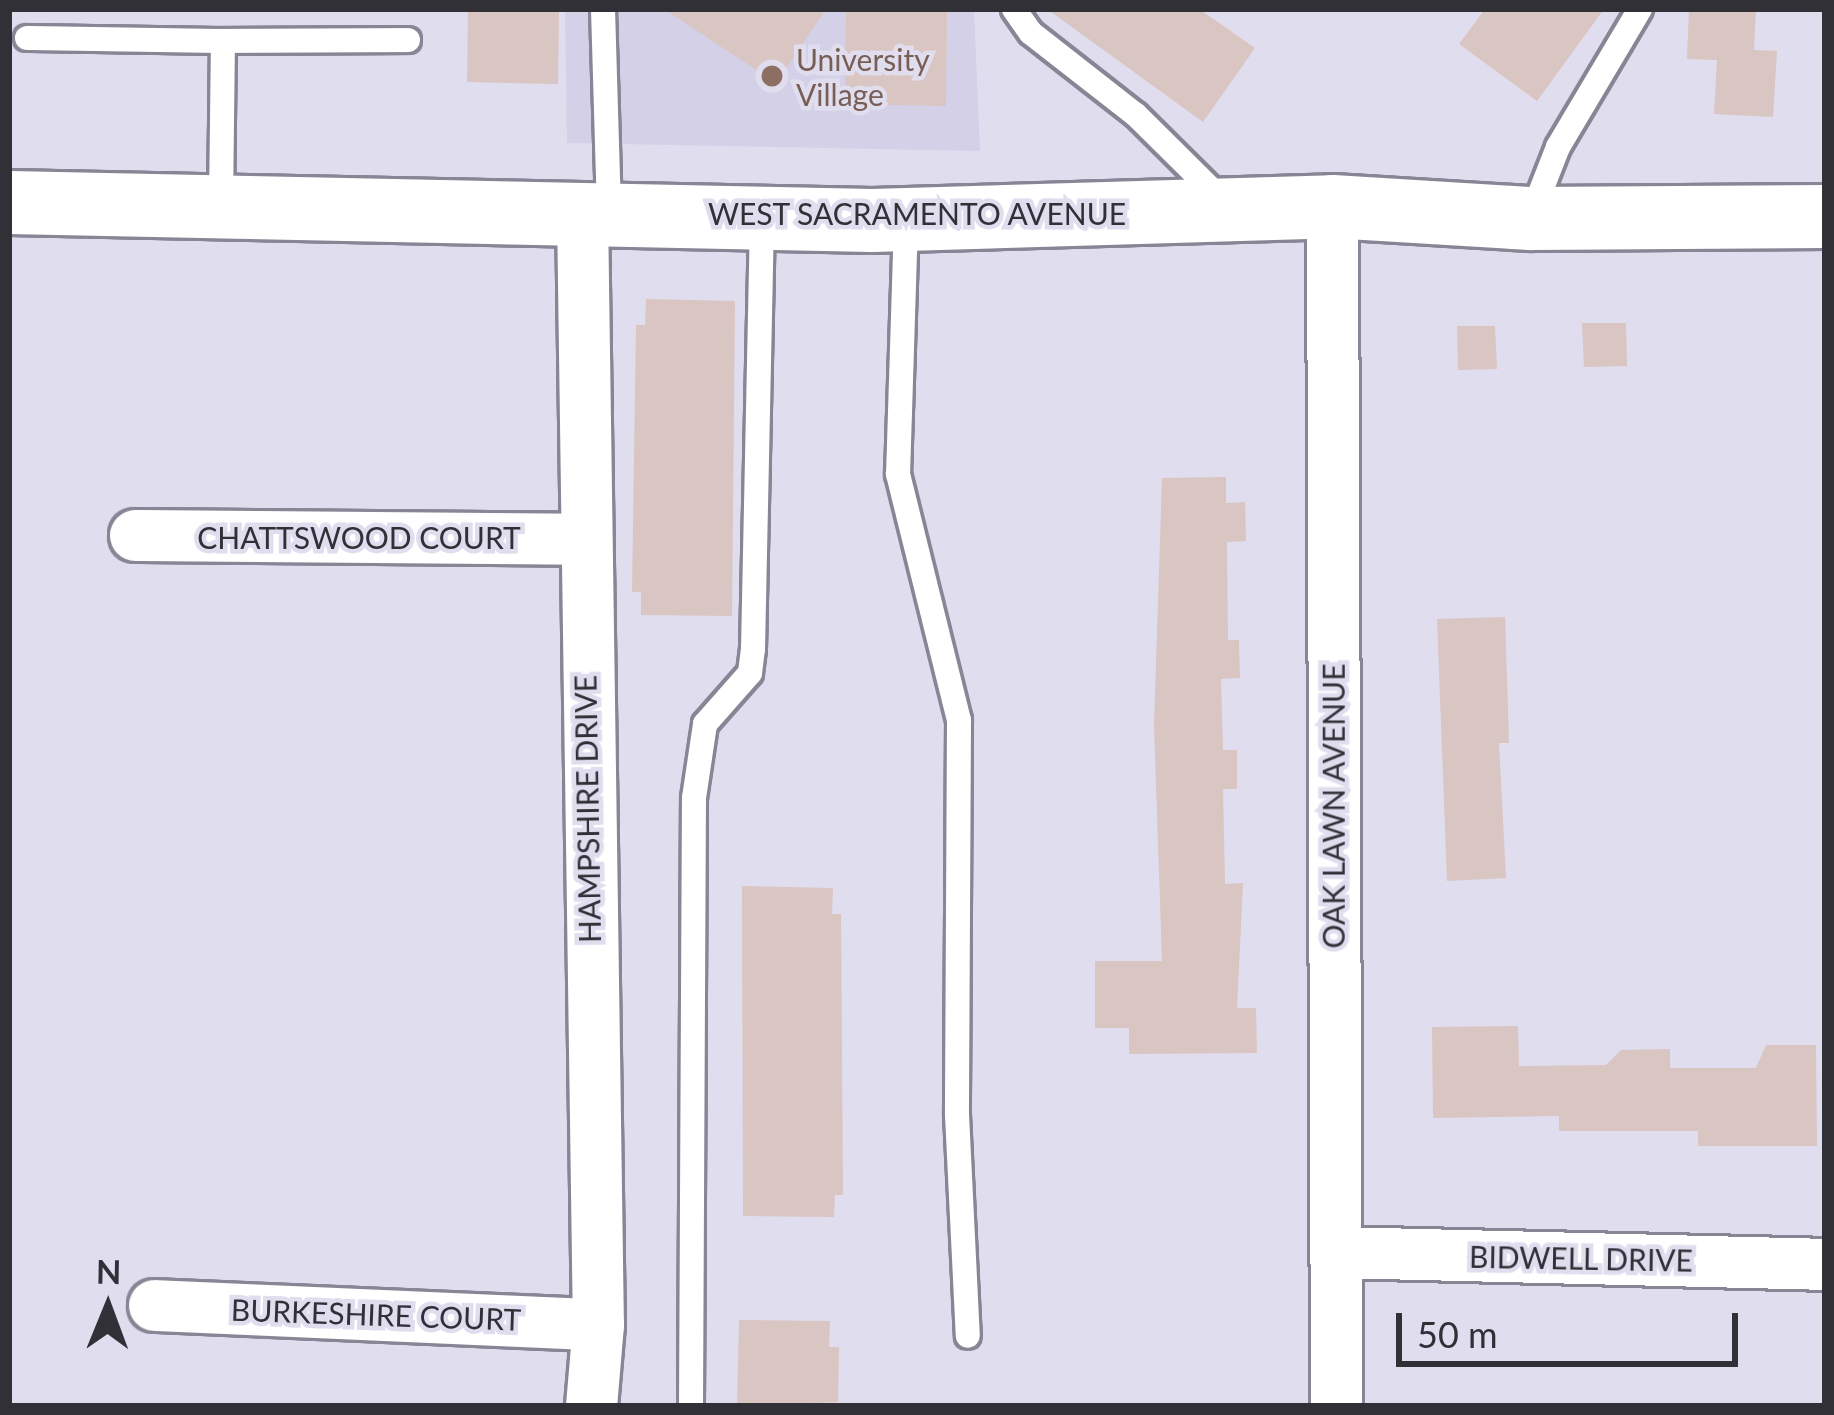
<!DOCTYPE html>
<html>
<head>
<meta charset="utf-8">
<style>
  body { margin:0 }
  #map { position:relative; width:1834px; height:1415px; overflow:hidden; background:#e0ddef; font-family:Lato,sans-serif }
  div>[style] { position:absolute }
  .built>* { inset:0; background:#d3d0e7 }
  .building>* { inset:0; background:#d9c5c1 }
  .roads { filter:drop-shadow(3px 0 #888595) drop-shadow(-3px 0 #888595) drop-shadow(0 3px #888595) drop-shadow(0 -3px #888595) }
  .service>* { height:24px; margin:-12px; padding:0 12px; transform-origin:12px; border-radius:12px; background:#fff }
  .minor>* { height:51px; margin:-25.5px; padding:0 25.5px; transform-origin:25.5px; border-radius:25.5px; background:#fff }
  .tertiary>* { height:63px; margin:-31.5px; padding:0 31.5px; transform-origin:31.5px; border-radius:31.5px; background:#fff }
  .dots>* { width:33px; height:33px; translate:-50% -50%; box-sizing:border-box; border:6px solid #e0ddef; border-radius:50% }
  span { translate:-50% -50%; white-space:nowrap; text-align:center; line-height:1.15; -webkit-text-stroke:9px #e0ddef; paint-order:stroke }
  .education-label { font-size:30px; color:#785e54 }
  .left { translate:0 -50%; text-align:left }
  .street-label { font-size:30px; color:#313037 }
  .frame { position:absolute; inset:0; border:12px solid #313037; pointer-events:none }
  .north { position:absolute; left:48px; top:1247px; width:120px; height:120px; -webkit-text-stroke:9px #e0ddef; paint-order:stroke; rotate:1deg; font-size:33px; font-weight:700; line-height:48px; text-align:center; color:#313037 }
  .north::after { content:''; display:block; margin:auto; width:42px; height:54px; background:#313037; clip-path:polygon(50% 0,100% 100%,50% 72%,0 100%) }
  .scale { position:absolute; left:1396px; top:1313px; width:342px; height:54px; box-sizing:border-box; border:6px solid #313037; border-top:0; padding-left:15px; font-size:36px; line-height:42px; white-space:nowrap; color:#313037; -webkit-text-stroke:9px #e0ddef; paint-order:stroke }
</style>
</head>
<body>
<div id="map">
  <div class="built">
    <div style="clip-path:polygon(565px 9px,974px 9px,980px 151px,567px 143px)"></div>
  </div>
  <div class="building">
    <div style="clip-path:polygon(468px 9px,559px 9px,558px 84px,467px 82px)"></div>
    <div style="clip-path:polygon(664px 9px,826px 9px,776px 83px)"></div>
    <div style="clip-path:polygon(846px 9px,947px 9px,946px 106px,845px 104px)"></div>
    <div style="clip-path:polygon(1047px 9px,1199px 9px,1255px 48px,1203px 122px)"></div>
    <div style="clip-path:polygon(1485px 9px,1604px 9px,1537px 101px,1459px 44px)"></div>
    <div style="clip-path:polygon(1689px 9px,1756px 9px,1754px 50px,1777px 51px,1773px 117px,1714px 114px,1717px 60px,1687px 59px)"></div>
    <div style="clip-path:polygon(646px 299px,735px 301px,732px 616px,641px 615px,641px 592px,632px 592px,636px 325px,645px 325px)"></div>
    <div style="clip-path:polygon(1582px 323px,1626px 323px,1627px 366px,1584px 367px)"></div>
    <div style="clip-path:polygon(1457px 326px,1495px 326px,1497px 369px,1458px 370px)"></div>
    <div style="clip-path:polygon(1226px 477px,1226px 503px,1245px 502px,1246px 541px,1227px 542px,1228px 640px,1239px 640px,1240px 678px,1221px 679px,1223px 750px,1237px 750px,1237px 789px,1223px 789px,1225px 884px,1243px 883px,1237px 1008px,1256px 1008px,1257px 1053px,1129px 1054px,1129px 1028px,1095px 1028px,1095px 961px,1162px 961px,1154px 726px,1162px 478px)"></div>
    <div style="clip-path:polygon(1505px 617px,1509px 743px,1499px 743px,1506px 878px,1447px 881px,1437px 619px)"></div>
    <div style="clip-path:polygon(742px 886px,833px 888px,832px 914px,841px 914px,843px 1195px,835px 1195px,834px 1217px,743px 1216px)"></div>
    <div style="clip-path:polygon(1518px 1026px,1519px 1066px,1606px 1065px,1621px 1050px,1670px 1049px,1670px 1068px,1756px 1068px,1766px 1045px,1816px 1045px,1817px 1146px,1698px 1146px,1698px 1131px,1559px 1131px,1559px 1116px,1433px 1118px,1432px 1027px)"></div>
    <div style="clip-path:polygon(739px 1320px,830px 1321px,829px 1347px,839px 1347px,838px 1402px,737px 1406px)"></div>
  </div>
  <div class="roads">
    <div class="service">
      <div style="left:603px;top:9px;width:203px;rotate:88.3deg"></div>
      <div style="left:1014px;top:9px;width:29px;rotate:55deg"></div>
      <div style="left:1031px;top:33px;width:133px;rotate:38deg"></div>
      <div style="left:1136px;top:115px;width:122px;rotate:44.7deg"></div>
      <div style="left:27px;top:38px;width:196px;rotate:0.9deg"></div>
      <div style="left:221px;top:203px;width:162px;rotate:-89.3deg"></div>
      <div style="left:223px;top:41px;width:185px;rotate:-0.3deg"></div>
      <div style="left:1531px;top:216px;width:74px;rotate:-68.6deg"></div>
      <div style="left:1558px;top:147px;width:161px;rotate:-59.3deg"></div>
      <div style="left:906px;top:221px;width:253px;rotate:91.8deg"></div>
      <div style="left:898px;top:474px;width:253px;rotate:76.1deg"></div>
      <div style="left:959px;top:720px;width:395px;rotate:90.3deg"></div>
      <div style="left:957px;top:1115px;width:221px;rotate:87.2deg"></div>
      <div style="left:691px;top:1406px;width:608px;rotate:-89.72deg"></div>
      <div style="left:694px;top:798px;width:75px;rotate:-81.5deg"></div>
      <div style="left:705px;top:724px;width:68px;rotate:-48.6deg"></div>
      <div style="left:750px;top:673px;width:24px;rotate:-83deg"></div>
      <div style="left:753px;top:649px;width:430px;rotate:-88.8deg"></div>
    </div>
    <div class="minor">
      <div style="left:1332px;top:206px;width:1200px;rotate:89.81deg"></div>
      <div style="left:582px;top:212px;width:1112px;rotate:89.18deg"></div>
      <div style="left:598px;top:1324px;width:82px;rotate:94.9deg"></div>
      <div style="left:135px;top:535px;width:447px;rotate:0.5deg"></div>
      <div style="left:1338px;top:1252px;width:487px;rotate:1.4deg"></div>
      <div style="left:154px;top:1305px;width:444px;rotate:2.5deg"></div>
    </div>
    <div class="tertiary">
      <div style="left:9px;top:202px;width:863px;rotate:1.19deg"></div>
      <div style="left:872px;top:220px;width:460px;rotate:-1.7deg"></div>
      <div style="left:1332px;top:206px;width:199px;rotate:3.5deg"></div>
      <div style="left:1531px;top:218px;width:294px;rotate:-0.4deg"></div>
    </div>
  </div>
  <div class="dots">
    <div style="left:772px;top:76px;background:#8d6e63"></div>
  </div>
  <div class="education-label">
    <span class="left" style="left:796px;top:76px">University<br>Village</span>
  </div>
  <div class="street-label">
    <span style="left:917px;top:213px">WEST SACRAMENTO AVENUE</span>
    <span style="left:359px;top:537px">CHATTSWOOD COURT</span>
    <span style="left:1333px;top:806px;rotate:-90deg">OAK LAWN AVENUE</span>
    <span style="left:587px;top:809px;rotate:-91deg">HAMPSHIRE DRIVE</span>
    <span style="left:1581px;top:1258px;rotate:1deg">BIDWELL DRIVE</span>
    <span style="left:376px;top:1314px;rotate:2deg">BURKESHIRE COURT</span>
  </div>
  <div class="frame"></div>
  <div class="north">N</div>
  <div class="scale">50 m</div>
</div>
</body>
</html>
